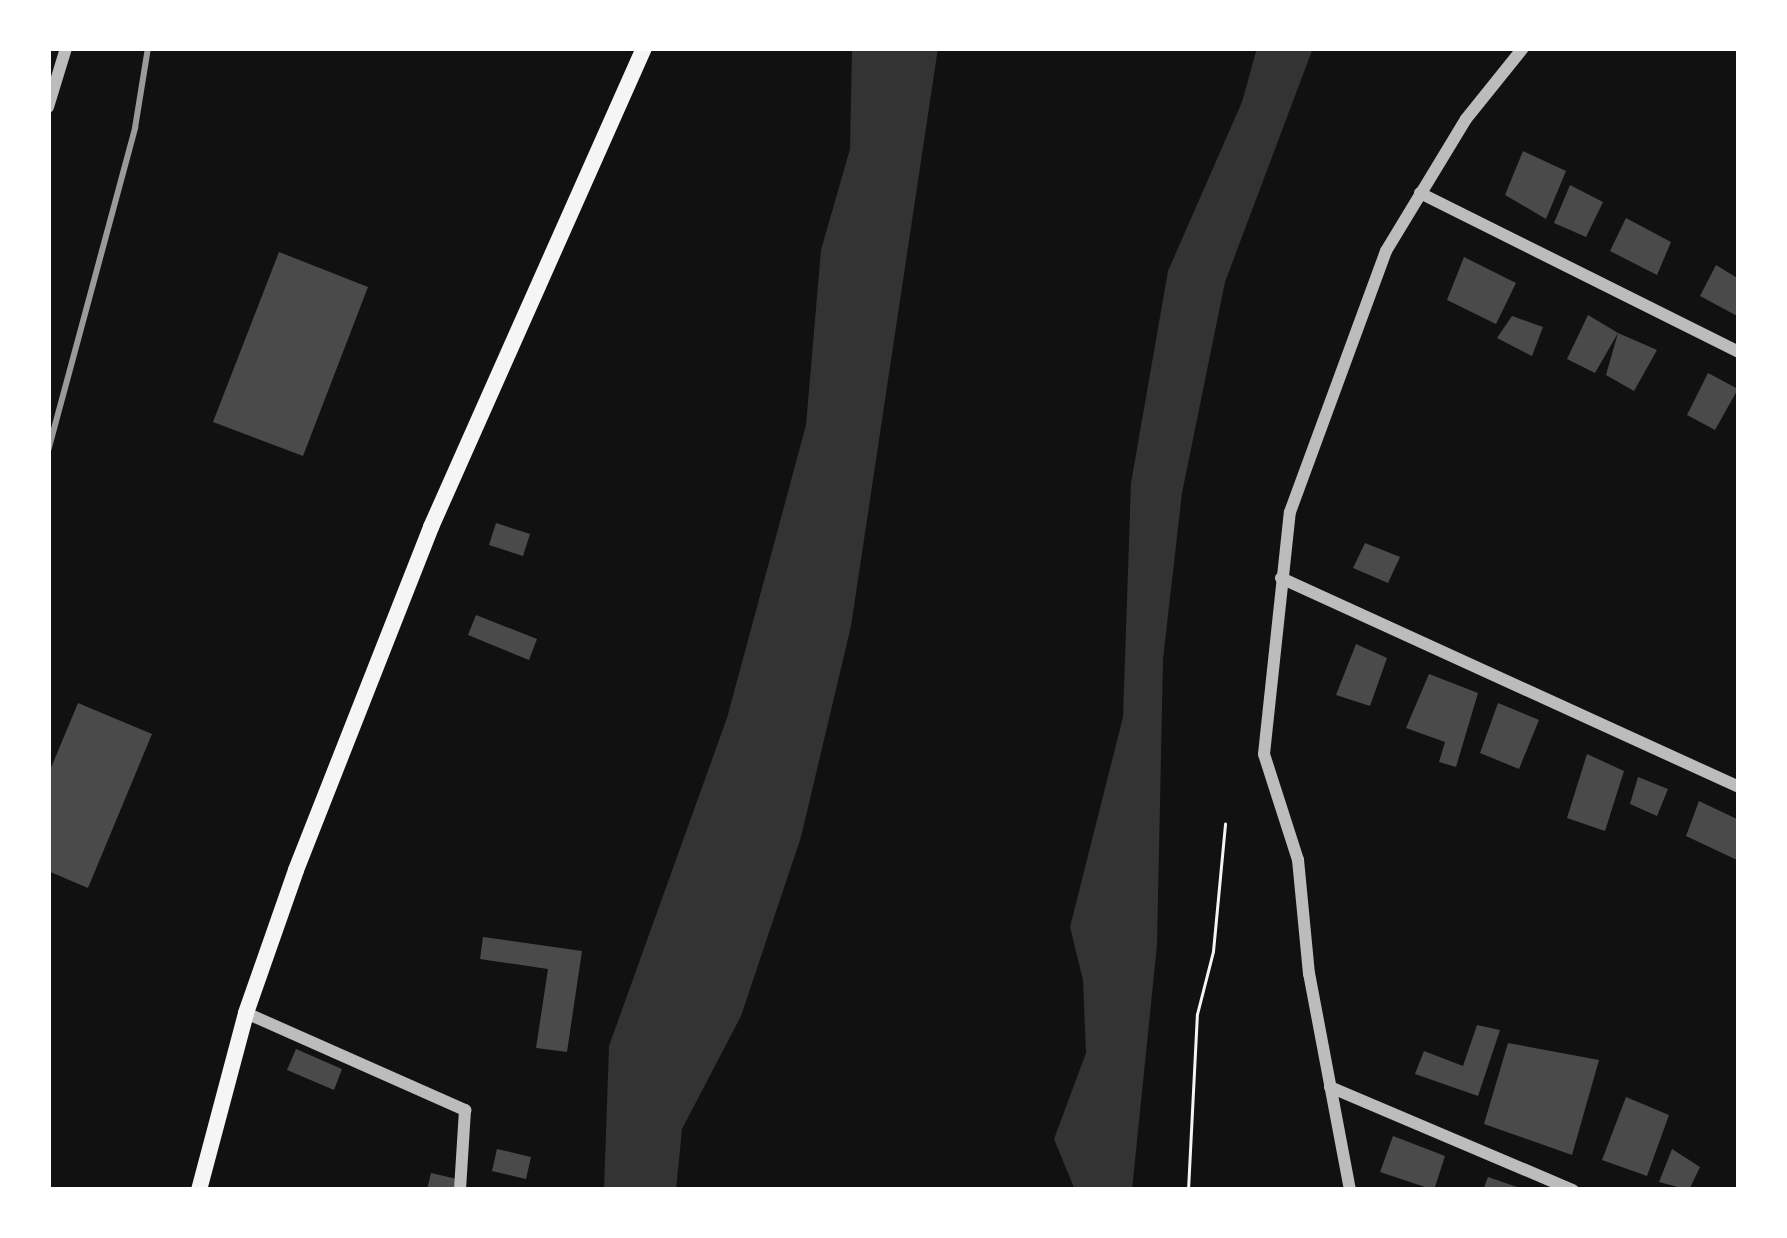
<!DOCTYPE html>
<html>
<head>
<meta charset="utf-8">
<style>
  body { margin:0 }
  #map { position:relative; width:1787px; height:1238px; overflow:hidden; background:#111; font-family:"Open Sans",sans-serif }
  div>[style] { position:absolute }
  .water>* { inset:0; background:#333 }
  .building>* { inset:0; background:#4a4a4a }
  .path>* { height:3px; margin:-1.5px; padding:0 1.5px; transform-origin:1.5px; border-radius:1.5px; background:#f5f5f5 }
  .minor>* { height:12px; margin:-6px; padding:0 6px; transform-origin:6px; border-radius:6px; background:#bcbcbc }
  .secondary>* { height:16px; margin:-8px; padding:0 8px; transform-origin:8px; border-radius:8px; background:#f5f5f5 }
  .rail>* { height:6px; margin:-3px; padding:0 3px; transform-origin:3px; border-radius:3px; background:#9a9a9a }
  span { translate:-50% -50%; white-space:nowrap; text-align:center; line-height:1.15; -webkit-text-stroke:10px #fff; paint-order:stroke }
  .frame { position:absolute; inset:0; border:51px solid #fff; pointer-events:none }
</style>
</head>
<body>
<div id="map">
  <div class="water">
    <div style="clip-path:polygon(852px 48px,938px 48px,851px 626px,801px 837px,741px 1016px,682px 1129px,676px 1190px,604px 1190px,609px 1046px,727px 718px,806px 425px,821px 250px,850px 149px)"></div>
    <div style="clip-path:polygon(1257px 48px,1313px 48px,1225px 282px,1182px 493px,1163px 659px,1157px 945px,1132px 1190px,1075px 1190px,1054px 1139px,1086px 1053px,1083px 980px,1070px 927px,1123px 717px,1131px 483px,1168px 271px,1242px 102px)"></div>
  </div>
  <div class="building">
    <div style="clip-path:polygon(1523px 151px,1566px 171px,1546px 219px,1505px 195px)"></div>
    <div style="clip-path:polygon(1570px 185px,1603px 202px,1586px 237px,1554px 223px)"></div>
    <div style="clip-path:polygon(1626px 218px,1671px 242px,1657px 275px,1610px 251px)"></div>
    <div style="clip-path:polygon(279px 252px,368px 287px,303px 456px,213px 422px)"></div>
    <div style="clip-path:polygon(1464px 257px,1516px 283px,1496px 324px,1447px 300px)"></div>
    <div style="clip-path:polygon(1716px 265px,1739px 279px,1739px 317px,1700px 296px)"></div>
    <div style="clip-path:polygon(1588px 315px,1618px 333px,1595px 373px,1567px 359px)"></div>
    <div style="clip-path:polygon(1512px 316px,1543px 327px,1532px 356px,1497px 338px)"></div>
    <div style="clip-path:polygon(1618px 333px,1657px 350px,1634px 391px,1606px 375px)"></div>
    <div style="clip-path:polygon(1708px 373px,1738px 389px,1715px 430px,1687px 415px)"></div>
    <div style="clip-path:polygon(496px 523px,530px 534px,523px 556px,489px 545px)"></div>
    <div style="clip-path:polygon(1365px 543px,1400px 557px,1388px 583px,1353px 568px)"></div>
    <div style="clip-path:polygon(476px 615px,537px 639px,529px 660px,468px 635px)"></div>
    <div style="clip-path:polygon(1356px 644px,1387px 658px,1370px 706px,1336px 695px)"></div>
    <div style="clip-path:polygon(1429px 674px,1478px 693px,1456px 767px,1439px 762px,1445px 742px,1406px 728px)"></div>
    <div style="clip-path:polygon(78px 703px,152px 734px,88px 888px,48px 871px,48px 775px)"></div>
    <div style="clip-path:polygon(1498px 703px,1539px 720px,1519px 769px,1480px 753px)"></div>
    <div style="clip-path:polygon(1587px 754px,1624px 771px,1605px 831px,1567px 818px)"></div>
    <div style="clip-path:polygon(1638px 777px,1668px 789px,1657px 816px,1630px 804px)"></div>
    <div style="clip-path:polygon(1699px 801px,1739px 820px,1737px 860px,1686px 836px)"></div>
    <div style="clip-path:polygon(483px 937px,582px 951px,567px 1052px,536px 1048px,548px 969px,480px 959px)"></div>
    <div style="clip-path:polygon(1477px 1025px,1500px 1030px,1478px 1096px,1415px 1074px,1424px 1051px,1463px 1066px)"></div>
    <div style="clip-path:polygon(1508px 1043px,1599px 1060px,1572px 1155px,1484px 1124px)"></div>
    <div style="clip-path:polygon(296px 1049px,342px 1069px,334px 1090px,287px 1070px)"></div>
    <div style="clip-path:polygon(1626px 1097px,1669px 1115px,1647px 1176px,1602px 1160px)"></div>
    <div style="clip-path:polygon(1393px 1136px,1445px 1156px,1434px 1190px,1380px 1172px)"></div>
    <div style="clip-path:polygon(497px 1149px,531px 1157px,526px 1179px,492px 1171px)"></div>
    <div style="clip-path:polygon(1672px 1149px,1700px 1167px,1689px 1190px,1659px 1182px)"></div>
    <div style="clip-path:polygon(431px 1173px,457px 1179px,455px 1190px,427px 1190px)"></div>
    <div style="clip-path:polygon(1488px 1177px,1523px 1189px,1523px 1190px,1483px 1190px)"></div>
  </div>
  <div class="path">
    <div style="left:1188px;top:1190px;width:176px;rotate:-87.1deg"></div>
    <div style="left:1197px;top:1014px;width:65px;rotate:-75.7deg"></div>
    <div style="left:1213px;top:951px;width:128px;rotate:-84.6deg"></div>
  </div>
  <div class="minor">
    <div style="left:48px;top:107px;width:62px;rotate:-73deg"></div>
    <div style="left:1420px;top:193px;width:356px;rotate:26.5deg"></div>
    <div style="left:1281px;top:578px;width:503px;rotate:24.53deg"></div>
    <div style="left:246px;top:1013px;width:240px;rotate:23.9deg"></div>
    <div style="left:465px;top:1110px;width:80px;rotate:93.6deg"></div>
    <div style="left:1330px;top:1087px;width:264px;rotate:23deg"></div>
    <div style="left:1350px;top:1190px;width:220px;rotate:-100.7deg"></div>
    <div style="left:1309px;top:974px;width:115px;rotate:-95.5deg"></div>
    <div style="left:1298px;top:860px;width:111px;rotate:-107.8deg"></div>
    <div style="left:1264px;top:754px;width:243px;rotate:-83.9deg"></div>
    <div style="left:1290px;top:512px;width:278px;rotate:-69.8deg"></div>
    <div style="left:1386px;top:251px;width:154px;rotate:-58.8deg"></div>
    <div style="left:1466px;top:119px;width:91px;rotate:-51.2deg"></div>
  </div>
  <div class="secondary">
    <div style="left:199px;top:1190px;width:183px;rotate:-75.1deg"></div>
    <div style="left:246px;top:1013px;width:151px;rotate:-70.7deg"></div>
    <div style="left:296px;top:870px;width:369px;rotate:-68.5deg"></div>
    <div style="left:431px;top:527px;width:524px;rotate:-66.03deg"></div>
  </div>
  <div class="rail">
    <div style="left:48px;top:451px;width:335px;rotate:-74.9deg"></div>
    <div style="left:135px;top:128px;width:81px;rotate:-80.8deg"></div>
  </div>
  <div class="frame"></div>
</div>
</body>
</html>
